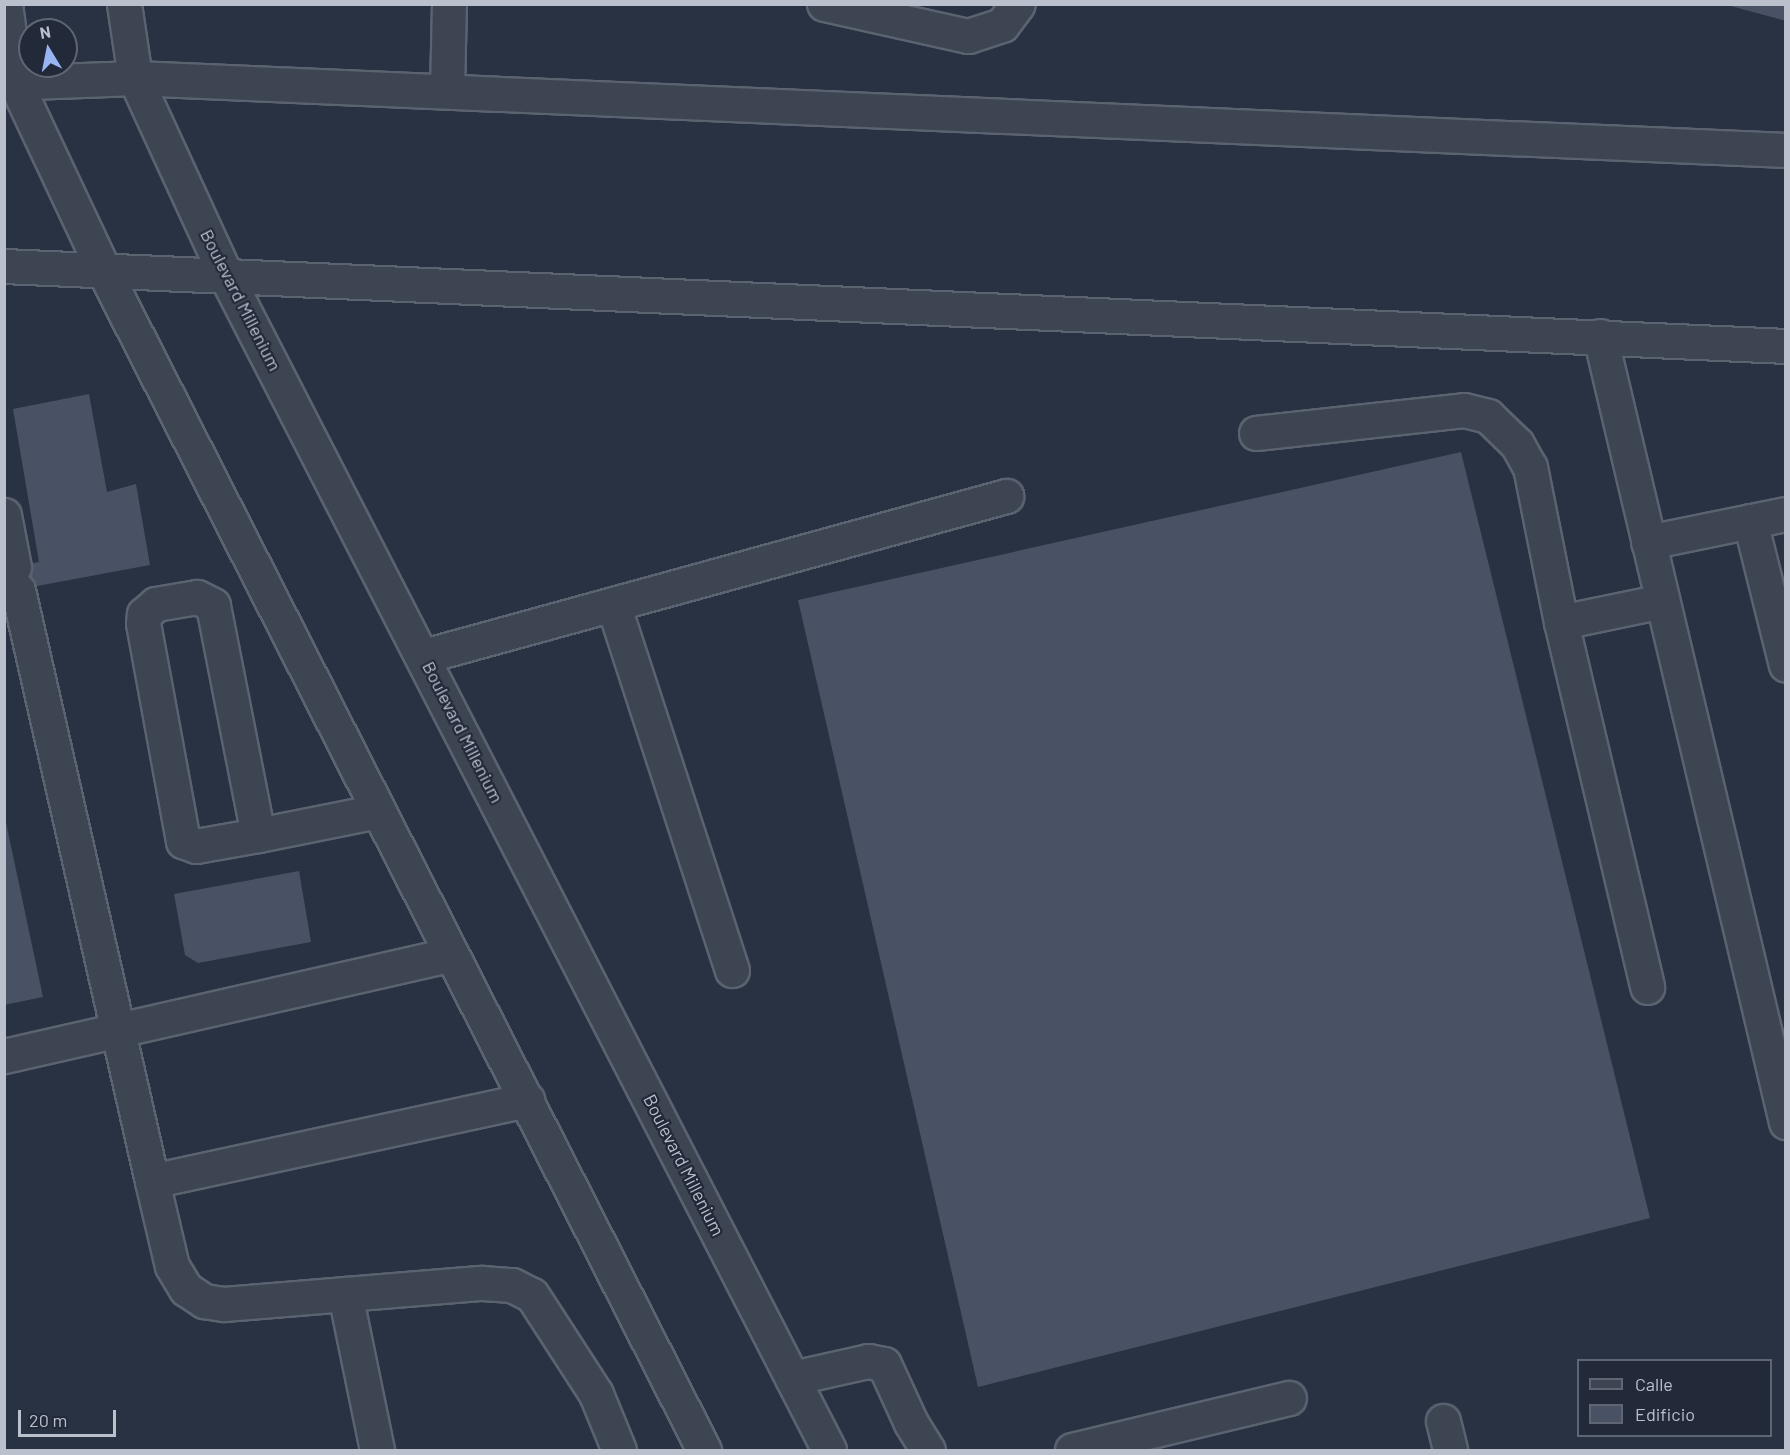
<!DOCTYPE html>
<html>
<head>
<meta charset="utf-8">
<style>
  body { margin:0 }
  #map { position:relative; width:1790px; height:1455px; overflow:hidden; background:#293242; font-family:Barlow,sans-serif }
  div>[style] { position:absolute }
  .building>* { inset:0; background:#485264 }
  .roads { filter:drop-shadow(2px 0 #5b6270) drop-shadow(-2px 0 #5b6270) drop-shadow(0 2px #5b6270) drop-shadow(0 -2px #5b6270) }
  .minor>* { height:33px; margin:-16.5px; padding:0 16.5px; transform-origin:16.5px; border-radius:16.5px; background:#3d4452 }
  span { translate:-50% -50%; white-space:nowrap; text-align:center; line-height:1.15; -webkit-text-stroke:4.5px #222938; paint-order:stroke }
  .street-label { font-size:18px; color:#bac0cc }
  .frame { position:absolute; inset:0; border:6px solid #bac0cc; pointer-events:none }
  .legend { position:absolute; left:1577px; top:1359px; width:195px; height:78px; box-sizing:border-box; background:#222938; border:2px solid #5f6573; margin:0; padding:8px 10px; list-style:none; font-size:18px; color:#bac0cc }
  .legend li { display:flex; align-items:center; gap:12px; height:30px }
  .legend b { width:30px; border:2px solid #5f6573 }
  .north { position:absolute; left:18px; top:18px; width:60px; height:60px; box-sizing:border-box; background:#222938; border:2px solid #5f6573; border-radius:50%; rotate:350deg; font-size:16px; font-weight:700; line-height:24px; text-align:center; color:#bac0cc }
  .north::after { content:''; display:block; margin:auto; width:21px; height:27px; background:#98b4f3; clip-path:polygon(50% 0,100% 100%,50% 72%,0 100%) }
  .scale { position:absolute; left:18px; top:1410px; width:98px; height:27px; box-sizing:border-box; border:3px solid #bac0cc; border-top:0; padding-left:8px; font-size:18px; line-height:21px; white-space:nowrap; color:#bac0cc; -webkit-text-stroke:4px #222938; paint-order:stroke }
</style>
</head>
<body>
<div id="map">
  <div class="building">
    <div style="clip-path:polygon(1728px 4px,1786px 4px,1786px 21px,1727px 5px)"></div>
    <div style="clip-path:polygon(89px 394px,107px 492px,136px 484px,150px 565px,5px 592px,5px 569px,39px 562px,13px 409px)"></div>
    <div style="clip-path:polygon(1461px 452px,1650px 1218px,978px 1387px,798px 600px)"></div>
    <div style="clip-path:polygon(4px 813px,43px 997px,4px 1005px)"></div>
    <div style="clip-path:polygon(299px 871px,311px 942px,198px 963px,185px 955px,174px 894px)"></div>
  </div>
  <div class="roads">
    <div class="minor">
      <div style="left:5px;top:4px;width:81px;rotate:82.2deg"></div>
      <div style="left:16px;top:84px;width:209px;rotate:64.8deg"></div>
      <div style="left:105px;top:273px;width:1321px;rotate:63.03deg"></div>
      <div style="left:124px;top:4px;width:75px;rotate:81.5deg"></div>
      <div style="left:135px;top:78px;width:218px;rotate:65.3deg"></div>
      <div style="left:226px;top:276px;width:1320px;rotate:62.81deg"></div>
      <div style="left:824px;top:4px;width:148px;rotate:12.5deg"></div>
      <div style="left:968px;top:36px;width:36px;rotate:-18deg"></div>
      <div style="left:1002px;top:25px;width:26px;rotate:-53deg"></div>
      <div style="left:4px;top:83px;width:131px;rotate:-2.2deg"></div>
      <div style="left:135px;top:78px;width:1653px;rotate:2.5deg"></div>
      <div style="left:447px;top:91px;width:87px;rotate:-88.7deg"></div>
      <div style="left:4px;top:266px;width:1784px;rotate:2.57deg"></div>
      <div style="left:1600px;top:336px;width:808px;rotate:76.69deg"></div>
      <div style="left:1256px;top:433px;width:209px;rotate:-6.3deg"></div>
      <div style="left:1464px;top:410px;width:25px;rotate:14deg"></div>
      <div style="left:1488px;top:416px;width:40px;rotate:44deg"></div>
      <div style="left:1517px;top:444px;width:26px;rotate:61deg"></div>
      <div style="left:1530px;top:467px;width:158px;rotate:78.7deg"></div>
      <div style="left:1561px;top:622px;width:375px;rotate:76.7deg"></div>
      <div style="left:4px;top:515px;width:53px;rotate:79.1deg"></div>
      <div style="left:1750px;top:521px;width:148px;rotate:76deg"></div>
      <div style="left:1648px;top:542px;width:141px;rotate:-11.5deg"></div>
      <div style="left:18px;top:590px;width:606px;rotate:77.23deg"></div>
      <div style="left:152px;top:1181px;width:384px;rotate:-12.2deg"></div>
      <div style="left:613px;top:604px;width:385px;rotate:72deg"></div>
      <div style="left:1561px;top:622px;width:103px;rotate:-11.7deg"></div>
      <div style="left:424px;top:656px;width:604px;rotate:-15.37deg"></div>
      <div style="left:258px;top:835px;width:234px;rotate:-101.1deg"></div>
      <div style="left:213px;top:605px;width:18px;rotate:-153deg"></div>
      <div style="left:197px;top:597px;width:42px;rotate:170.3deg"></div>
      <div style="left:156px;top:604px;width:16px;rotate:140deg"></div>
      <div style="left:144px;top:614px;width:9px;rotate:96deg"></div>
      <div style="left:143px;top:623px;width:222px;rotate:79.6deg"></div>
      <div style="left:183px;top:841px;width:14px;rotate:21deg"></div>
      <div style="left:196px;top:846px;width:63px;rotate:-10.1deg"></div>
      <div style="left:258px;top:835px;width:122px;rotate:-11.3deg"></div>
      <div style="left:4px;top:1056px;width:459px;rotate:-12.8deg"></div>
      <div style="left:152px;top:1181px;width:87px;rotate:76.8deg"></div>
      <div style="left:172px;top:1266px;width:27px;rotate:59deg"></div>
      <div style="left:186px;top:1289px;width:22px;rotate:34deg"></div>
      <div style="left:204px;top:1301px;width:20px;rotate:9deg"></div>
      <div style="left:224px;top:1304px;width:259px;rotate:-4.7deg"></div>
      <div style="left:482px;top:1283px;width:30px;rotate:4deg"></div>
      <div style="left:512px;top:1285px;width:22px;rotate:27deg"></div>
      <div style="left:532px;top:1295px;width:118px;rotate:57.1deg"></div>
      <div style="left:596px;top:1394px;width:61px;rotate:67.7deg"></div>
      <div style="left:345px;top:1294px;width:159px;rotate:78.4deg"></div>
      <div style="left:792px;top:1378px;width:78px;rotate:-12.6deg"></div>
      <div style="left:868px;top:1361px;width:16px;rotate:11deg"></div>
      <div style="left:884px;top:1364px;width:65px;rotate:65.4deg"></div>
      <div style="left:911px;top:1423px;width:32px;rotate:58deg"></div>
      <div style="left:1443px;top:1421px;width:30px;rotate:76deg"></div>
      <div style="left:1072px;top:1450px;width:223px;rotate:-13.5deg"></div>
    </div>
  </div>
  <div class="street-label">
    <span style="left:241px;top:300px;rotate:63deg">Boulevard Millenium</span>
    <span style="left:463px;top:732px;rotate:63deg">Boulevard Millenium</span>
    <span style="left:684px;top:1165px;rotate:63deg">Boulevard Millenium</span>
  </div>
  <div class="frame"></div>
  <ul class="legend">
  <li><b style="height:8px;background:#3d4452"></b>Calle</li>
  <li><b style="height:16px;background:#485264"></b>Edificio</li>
  </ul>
  <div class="north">N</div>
  <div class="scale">20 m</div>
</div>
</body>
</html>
